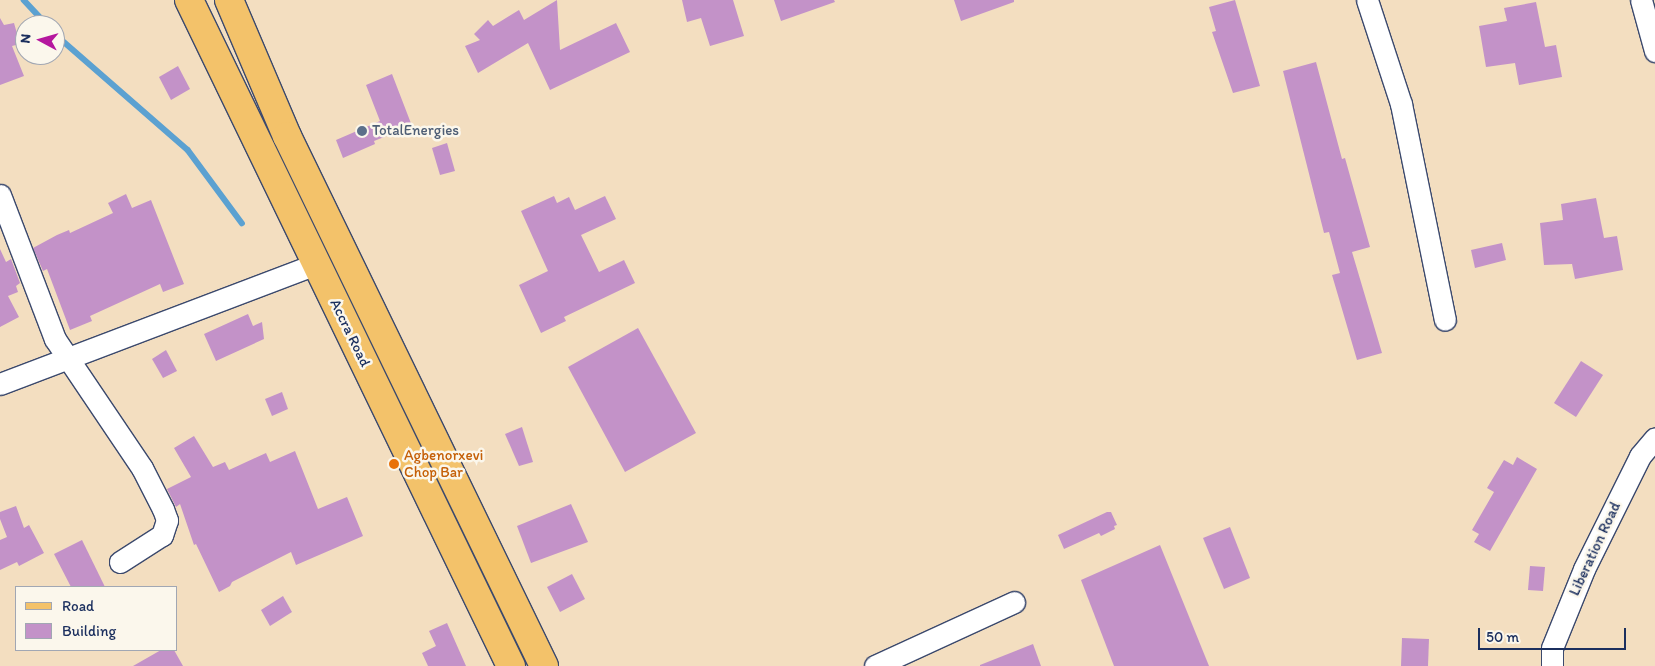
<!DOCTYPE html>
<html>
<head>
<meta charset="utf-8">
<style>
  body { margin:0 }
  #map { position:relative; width:1655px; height:666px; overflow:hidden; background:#f3dec0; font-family:Itim,sans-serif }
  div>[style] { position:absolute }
  .stream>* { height:5.5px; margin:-2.75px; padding:0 2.75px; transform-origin:2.75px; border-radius:2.75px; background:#5ba1d1 }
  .building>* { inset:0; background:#c392c8 }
  .roads { filter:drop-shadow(1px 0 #3b496d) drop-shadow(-1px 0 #3b496d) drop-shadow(0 1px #3b496d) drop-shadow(0 -1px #3b496d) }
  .minor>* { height:21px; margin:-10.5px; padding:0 10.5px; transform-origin:10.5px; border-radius:10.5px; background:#fff }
  .primary>* { height:28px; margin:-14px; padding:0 14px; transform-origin:14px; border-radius:14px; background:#f3c26a }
  .dots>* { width:14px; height:14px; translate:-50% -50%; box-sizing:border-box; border:2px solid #fbf7ec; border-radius:50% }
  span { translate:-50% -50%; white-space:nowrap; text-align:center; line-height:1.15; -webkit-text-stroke:5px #fbf7ec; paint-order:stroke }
  .service-label { font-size:15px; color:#4e5e75 }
  .left { translate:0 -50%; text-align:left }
  .street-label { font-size:15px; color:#1b2f5e }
  .food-label { font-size:15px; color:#c56008 }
  .legend { position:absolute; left:15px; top:586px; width:162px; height:65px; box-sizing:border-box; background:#fbf7ec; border:1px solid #a1a7b3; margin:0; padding:6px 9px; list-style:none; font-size:15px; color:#1b2f5e }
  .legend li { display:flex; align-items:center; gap:10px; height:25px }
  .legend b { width:25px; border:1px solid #a1a7b3 }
  .north { position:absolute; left:15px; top:15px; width:50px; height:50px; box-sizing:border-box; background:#fbf7ec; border:1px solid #a1a7b3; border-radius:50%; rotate:276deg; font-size:14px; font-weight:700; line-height:20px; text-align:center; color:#1b2f5e }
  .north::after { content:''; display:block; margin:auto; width:18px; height:22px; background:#b5179e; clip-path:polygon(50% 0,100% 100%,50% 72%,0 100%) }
  .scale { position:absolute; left:1478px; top:628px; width:148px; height:22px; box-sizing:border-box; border:2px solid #1b2f5e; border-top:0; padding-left:6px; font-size:15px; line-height:18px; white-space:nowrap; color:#1b2f5e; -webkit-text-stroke:4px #fbf7ec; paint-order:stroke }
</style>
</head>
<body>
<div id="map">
  <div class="stream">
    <div style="left:24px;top:0;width:34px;rotate:47deg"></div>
    <div style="left:55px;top:34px;width:176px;rotate:41.1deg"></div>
    <div style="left:188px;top:150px;width:91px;rotate:53.5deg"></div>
  </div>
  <div class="building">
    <div style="clip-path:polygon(557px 0,560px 50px,616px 23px,630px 52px,550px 90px,528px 43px,478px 73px,465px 46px,480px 40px,474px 34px,488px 20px,493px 26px,519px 10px,524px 20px)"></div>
    <div style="clip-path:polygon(682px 0,733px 0,744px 36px,710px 46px,701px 18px,687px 22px)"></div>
    <div style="clip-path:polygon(774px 0,834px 0,835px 2px,781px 21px)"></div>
    <div style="clip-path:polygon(954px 0,1014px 0,1014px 2px,961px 21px)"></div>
    <div style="clip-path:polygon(1235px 0,1260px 86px,1233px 93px,1212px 32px,1216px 31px,1209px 7px)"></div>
    <div style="clip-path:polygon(1536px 2px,1545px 47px,1556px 45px,1562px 77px,1519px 85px,1515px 63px,1486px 67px,1479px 26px,1507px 21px,1504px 8px)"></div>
    <div style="clip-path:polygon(0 18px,4px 25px,14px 23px,20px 44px,12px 46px,24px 76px,0 85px)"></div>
    <div style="clip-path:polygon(1316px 62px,1342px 159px,1345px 158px,1370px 247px,1352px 252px,1382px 353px,1357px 360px,1332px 275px,1340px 273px,1329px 232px,1324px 233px,1283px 71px)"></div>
    <div style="clip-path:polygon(178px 66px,190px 89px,171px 100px,159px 77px)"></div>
    <div style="clip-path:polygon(392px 74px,412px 126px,374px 141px,375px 144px,343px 158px,336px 140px,380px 121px,366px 85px)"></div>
    <div style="clip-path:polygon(447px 143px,455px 171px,440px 175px,432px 148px)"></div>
    <div style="clip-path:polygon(126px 194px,132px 208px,151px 200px,184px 284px,163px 292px,160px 284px,90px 316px,92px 321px,70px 330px,47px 269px,43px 271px,33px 248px,57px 235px,69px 230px,70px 233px,113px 213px,108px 203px)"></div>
    <div style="clip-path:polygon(554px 196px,557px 203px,569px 197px,575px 210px,605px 196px,616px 219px,581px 235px,599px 272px,624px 260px,635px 283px,564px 317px,566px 321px,541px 333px,519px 285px,548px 271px,521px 211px)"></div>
    <div style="clip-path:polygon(1596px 198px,1604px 238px,1617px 236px,1623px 270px,1575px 279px,1572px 264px,1544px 265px,1540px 223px,1563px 220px,1561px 204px)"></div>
    <div style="clip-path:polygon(1502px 243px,1506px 260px,1475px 268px,1471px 250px)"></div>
    <div style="clip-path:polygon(0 249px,6px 262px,11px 259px,20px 283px,16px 286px,18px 292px,8px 296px,19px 317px,0 327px)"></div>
    <div style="clip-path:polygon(248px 314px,253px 326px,262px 322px,264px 339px,216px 361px,204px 334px)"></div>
    <div style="clip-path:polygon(638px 328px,696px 433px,625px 472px,568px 367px)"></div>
    <div style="clip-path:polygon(166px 350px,177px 371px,163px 378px,152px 359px)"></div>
    <div style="clip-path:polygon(1581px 361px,1603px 375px,1576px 417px,1554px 403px)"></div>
    <div style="clip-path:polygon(282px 392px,288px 409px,272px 416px,265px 399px)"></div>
    <div style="clip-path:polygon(522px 427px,533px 462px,519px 466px,505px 434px)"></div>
    <div style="clip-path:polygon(194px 436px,213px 467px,225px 462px,229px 470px,266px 453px,270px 462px,295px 451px,318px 509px,347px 497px,363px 536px,296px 565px,291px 552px,232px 582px,230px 586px,219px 592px,196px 544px,194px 545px,180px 504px,176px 507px,167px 489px,191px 477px,174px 448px)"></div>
    <div style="clip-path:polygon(1517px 457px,1537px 469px,1490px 551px,1474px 542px,1479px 534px,1472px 530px,1494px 492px,1487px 488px,1504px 460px,1513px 465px)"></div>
    <div style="clip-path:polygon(571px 504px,588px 542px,531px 563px,517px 526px)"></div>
    <div style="clip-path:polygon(16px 506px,24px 528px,29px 525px,44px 553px,19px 566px,17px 562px,0 570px,0 540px,7px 537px,0 519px,0 512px)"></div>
    <div style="clip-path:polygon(1107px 512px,1111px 512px,1117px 525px,1114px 526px,1115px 529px,1101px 536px,1099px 533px,1064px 549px,1058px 535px)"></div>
    <div style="clip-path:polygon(1230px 527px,1250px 578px,1224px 589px,1203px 538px)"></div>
    <div style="clip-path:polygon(82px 540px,105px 587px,71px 587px,54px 554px)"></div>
    <div style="clip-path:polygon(1160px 545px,1209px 666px,1114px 666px,1081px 580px)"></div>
    <div style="clip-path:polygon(1530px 566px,1545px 567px,1543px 591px,1528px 590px)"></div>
    <div style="clip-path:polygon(572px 574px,585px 599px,560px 612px,547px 587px)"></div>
    <div style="clip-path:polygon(283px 596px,292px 612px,270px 626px,261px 610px)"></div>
    <div style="clip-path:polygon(447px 623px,466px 666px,428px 666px,422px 653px,436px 646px,429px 631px)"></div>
    <div style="clip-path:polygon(1402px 638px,1429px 639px,1428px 666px,1401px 666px)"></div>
    <div style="clip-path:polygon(1033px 644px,1041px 666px,980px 666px,980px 665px)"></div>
    <div style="clip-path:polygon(161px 650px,174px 650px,183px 666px,133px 666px)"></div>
  </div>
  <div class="roads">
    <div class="minor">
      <div style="left:1367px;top:0;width:109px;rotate:71.9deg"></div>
      <div style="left:1401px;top:104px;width:220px;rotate:78.5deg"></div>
      <div style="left:1641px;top:0;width:53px;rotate:74.6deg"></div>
      <div style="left:0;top:195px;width:154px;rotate:69.1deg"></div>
      <div style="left:55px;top:339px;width:156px;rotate:56deg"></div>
      <div style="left:142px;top:468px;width:46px;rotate:62.9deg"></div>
      <div style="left:163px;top:509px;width:12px;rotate:70deg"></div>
      <div style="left:167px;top:520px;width:16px;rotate:108deg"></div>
      <div style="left:162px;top:535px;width:50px;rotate:147.3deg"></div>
      <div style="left:0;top:384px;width:338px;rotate:-20.8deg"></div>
      <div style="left:875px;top:666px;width:153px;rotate:-24.7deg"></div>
      <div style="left:1552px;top:666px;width:18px;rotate:-90deg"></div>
      <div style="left:1552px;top:648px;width:85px;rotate:-67.9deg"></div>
      <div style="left:1584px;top:569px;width:126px;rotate:-63.6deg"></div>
      <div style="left:1640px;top:456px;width:23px;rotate:-50deg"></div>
    </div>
    <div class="primary">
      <div style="left:189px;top:0;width:740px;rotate:64.2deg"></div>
      <div style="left:229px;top:0;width:148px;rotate:66.9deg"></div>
      <div style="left:287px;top:136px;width:589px;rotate:64.13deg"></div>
    </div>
  </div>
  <div class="dots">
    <div style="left:362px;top:131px;background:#5c6f8a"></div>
    <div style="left:394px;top:464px;background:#e8710a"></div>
  </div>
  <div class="service-label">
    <span class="left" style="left:372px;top:131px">TotalEnergies</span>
  </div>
  <div class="street-label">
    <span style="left:350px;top:333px;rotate:64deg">Accra Road</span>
    <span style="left:1595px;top:549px;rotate:-65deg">Liberation Road</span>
  </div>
  <div class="food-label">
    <span class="left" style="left:404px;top:464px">Agbenorxevi<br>Chop Bar</span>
  </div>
  <ul class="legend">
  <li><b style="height:6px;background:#f3c26a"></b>Road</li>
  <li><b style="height:14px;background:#c392c8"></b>Building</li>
  </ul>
  <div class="north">N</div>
  <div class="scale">50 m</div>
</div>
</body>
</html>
